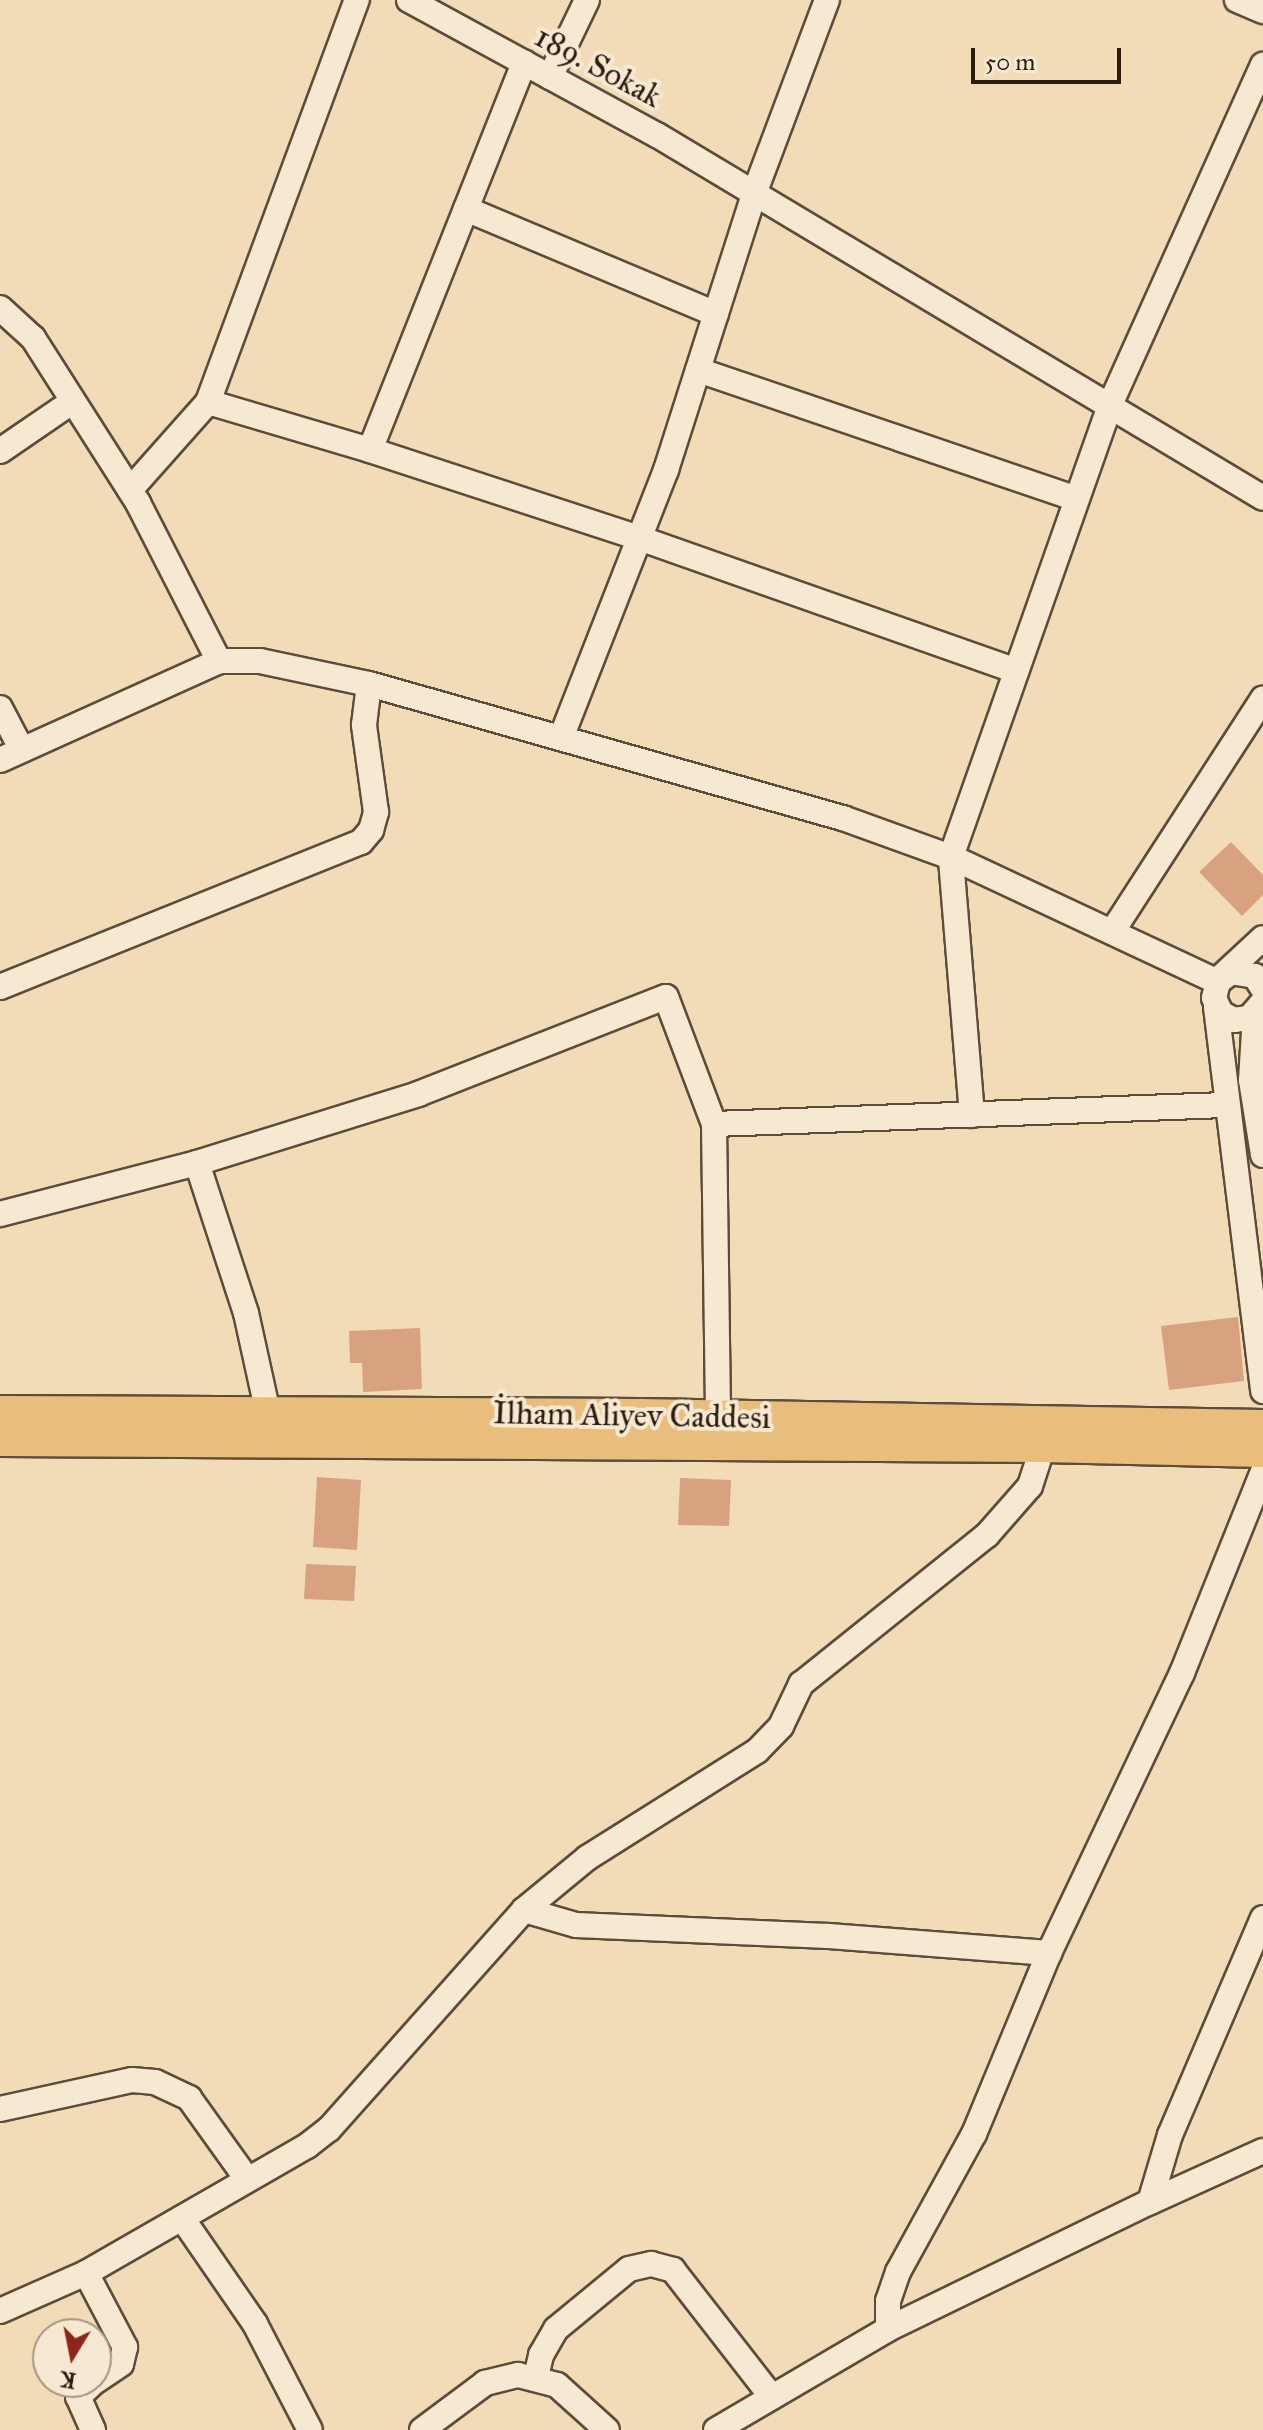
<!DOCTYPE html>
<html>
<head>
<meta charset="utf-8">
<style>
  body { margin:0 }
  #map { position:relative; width:1263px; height:2430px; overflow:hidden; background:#f2dcb8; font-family:"IM FELL Great Primer",serif }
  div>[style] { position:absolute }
  .building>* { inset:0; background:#d8a281 }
  .roads { filter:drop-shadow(2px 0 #5c4c3a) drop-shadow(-2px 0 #5c4c3a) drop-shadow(0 2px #5c4c3a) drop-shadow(0 -2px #5c4c3a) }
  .minor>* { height:24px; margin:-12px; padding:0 12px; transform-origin:12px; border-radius:12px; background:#f7e8d1 }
  .major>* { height:32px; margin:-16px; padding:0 16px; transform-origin:16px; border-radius:16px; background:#e9be7c }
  span { translate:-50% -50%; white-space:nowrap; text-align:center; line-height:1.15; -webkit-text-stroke:8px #f7e8d1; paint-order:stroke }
  .street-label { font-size:32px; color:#2a1c10 }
  .north { position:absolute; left:32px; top:2318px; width:80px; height:80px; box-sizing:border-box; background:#f7e8d1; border:2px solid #a59684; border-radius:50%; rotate:190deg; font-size:22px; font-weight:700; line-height:32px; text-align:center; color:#2a1c10 }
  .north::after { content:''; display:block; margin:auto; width:28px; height:36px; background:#8f2418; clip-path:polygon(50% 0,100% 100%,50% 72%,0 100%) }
  .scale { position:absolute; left:971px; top:48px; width:150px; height:36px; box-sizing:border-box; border:4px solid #2a1c10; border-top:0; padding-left:10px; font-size:24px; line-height:28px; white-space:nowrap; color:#2a1c10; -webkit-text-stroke:6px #f7e8d1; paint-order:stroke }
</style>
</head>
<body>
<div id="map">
  <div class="building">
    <div style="clip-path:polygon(1231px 842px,1263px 875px,1263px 895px,1242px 916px,1199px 872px)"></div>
    <div style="clip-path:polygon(1238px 1317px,1244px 1381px,1169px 1390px,1161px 1326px)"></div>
    <div style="clip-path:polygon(420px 1328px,422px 1389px,363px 1392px,362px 1363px,350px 1363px,349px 1331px)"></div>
    <div style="clip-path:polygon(317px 1477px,361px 1480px,357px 1550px,313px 1547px)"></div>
    <div style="clip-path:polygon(680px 1478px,731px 1480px,729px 1526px,678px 1525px)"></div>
    <div style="clip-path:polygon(306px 1564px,356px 1566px,354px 1601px,304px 1599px)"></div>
  </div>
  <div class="roads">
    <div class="minor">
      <div style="left:409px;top:0;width:282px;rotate:28.6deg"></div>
      <div style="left:657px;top:135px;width:706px;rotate:30.92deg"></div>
      <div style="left:1237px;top:0;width:28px;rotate:23deg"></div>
      <div style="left:550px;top:77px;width:85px;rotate:-64.3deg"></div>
      <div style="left:466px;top:209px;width:271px;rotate:22.8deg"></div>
      <div style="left:0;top:308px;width:45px;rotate:42.3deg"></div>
      <div style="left:33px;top:338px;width:196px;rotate:57.5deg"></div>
      <div style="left:138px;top:503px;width:178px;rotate:62.9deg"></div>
      <div style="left:698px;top:370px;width:400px;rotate:18.8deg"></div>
      <div style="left:208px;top:402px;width:429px;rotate:-69.7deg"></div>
      <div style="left:370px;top:450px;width:417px;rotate:-68.3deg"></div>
      <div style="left:0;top:451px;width:88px;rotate:-34.4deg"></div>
      <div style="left:130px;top:490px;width:118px;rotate:-48.4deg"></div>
      <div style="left:208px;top:402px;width:169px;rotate:16.5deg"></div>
      <div style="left:370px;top:450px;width:283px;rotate:18.1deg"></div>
      <div style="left:639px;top:538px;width:400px;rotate:19.4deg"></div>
      <div style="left:0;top:708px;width:47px;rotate:62.4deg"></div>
      <div style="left:561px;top:738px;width:288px;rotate:-68.6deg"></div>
      <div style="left:666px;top:470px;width:290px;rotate:-72.3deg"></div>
      <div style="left:754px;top:194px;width:207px;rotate:-69.4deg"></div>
      <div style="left:0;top:760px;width:240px;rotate:-24.3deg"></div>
      <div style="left:219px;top:661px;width:41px"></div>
      <div style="left:260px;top:661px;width:111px;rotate:11.9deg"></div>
      <div style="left:369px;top:684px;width:493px;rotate:15.8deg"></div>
      <div style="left:843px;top:818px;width:115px;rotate:19.9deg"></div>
      <div style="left:951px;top:857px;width:295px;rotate:25.1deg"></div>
      <div style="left:1112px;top:932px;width:278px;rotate:-57.1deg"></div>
      <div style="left:1223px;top:975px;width:54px;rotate:-42.8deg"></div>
      <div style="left:0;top:987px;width:389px;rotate:-21.9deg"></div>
      <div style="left:361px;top:842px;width:16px;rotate:-50deg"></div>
      <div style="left:371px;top:830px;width:19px;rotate:-74deg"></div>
      <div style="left:376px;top:812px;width:88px;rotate:-97.9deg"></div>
      <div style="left:364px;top:725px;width:41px;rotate:-83deg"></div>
      <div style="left:1263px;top:989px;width:15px;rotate:-122deg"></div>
      <div style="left:1255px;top:976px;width:24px;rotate:-171deg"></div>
      <div style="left:1231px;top:972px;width:16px;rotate:142deg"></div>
      <div style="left:1218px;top:982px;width:16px;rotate:104deg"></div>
      <div style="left:1214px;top:998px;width:17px;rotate:65deg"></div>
      <div style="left:1221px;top:1013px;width:15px;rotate:28deg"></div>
      <div style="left:1234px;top:1020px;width:15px;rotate:-8deg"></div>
      <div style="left:1249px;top:1018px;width:21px;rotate:-49deg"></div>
      <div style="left:1216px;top:1007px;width:387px;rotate:83deg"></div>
      <div style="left:1255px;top:1015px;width:65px;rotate:93.5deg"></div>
      <div style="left:1251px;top:1080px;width:76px;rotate:80.9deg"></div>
      <div style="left:972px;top:1115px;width:259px;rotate:-94.7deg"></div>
      <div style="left:951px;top:857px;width:479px;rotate:-70.6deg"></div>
      <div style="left:1110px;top:405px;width:373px;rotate:-65.8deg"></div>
      <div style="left:714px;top:1124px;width:511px;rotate:-2.13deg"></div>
      <div style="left:197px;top:1163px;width:158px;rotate:71.9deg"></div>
      <div style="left:246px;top:1313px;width:102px;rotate:77.6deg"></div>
      <div style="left:0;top:1214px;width:203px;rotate:-14.5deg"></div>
      <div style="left:197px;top:1163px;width:232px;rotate:-17.3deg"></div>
      <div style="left:418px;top:1094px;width:266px;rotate:-21.4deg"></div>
      <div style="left:666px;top:997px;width:136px;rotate:69.3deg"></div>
      <div style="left:714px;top:1124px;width:292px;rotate:89.2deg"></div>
      <div style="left:524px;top:1910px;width:54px;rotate:16.1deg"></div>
      <div style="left:576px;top:1925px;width:252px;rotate:2.5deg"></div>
      <div style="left:828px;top:1936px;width:222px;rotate:4.4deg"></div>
      <div style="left:0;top:2109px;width:135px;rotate:-12.4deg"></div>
      <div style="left:132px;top:2080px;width:23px;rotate:5deg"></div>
      <div style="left:155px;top:2082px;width:38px;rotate:25deg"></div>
      <div style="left:189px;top:2098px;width:100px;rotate:54.4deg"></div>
      <div style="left:1150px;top:2202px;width:70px;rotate:-73.4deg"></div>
      <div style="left:1170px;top:2135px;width:236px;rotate:-66.8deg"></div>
      <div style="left:182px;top:2218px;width:129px;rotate:55.4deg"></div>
      <div style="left:255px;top:2324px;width:119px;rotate:62.6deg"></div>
      <div style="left:86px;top:2273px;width:84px;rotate:62.2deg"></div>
      <div style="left:125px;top:2347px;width:17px;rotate:103deg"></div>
      <div style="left:121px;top:2364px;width:30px;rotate:146deg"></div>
      <div style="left:0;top:2311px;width:94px;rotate:-23.8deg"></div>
      <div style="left:86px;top:2273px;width:255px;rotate:-29.9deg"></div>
      <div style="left:307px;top:2146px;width:28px;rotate:-38deg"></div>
      <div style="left:329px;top:2129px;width:293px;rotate:-48.3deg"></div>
      <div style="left:524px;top:1910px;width:82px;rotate:-39.5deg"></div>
      <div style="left:587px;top:1858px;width:201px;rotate:-32.2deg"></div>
      <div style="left:757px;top:1751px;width:35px;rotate:-46deg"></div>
      <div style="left:781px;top:1726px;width:47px;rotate:-64.5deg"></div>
      <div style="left:801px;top:1684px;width:238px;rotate:-38.7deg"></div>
      <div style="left:987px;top:1535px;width:65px;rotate:-48.7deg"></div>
      <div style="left:1030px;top:1486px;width:42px;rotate:-72deg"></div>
      <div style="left:888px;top:2329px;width:28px;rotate:-90deg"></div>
      <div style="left:888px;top:2301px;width:31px;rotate:-71deg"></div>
      <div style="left:898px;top:2272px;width:158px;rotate:-61.2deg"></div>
      <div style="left:974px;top:2134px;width:196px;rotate:-67.5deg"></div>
      <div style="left:1049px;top:1953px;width:310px;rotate:-64.6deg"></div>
      <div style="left:1182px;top:1673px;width:218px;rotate:-68.1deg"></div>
      <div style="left:536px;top:2377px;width:23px;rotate:-77deg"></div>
      <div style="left:541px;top:2355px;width:30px;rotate:-60deg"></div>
      <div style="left:556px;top:2329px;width:94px;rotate:-39.4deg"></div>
      <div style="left:629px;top:2269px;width:23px;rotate:-13deg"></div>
      <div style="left:651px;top:2264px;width:23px;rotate:15deg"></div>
      <div style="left:673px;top:2270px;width:161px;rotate:52.1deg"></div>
      <div style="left:93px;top:2430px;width:36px;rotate:-114deg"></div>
      <div style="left:78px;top:2397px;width:22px;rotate:-43deg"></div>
      <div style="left:422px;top:2430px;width:79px;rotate:-36.7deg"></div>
      <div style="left:485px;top:2383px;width:34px;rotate:-14deg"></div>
      <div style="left:518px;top:2375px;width:40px;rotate:14.4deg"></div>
      <div style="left:557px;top:2385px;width:67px;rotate:42deg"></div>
      <div style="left:716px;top:2430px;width:199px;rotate:-30.4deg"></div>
      <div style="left:888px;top:2329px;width:291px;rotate:-25.9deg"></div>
      <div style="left:1150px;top:2202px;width:124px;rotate:-24.3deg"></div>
    </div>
    <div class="major">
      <div style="left:0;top:1412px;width:640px;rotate:0.27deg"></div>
      <div style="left:640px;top:1415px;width:623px;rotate:1.01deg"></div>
      <div style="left:0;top:1440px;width:1043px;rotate:0.33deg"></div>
      <div style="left:1043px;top:1446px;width:220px;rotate:1.3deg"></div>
    </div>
  </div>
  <div class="street-label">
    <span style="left:598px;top:67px;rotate:28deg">189. Sokak</span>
    <span style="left:632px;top:1416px;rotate:1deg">İlham Aliyev Caddesi</span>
  </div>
  <div class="north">K</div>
  <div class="scale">50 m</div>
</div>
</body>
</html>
